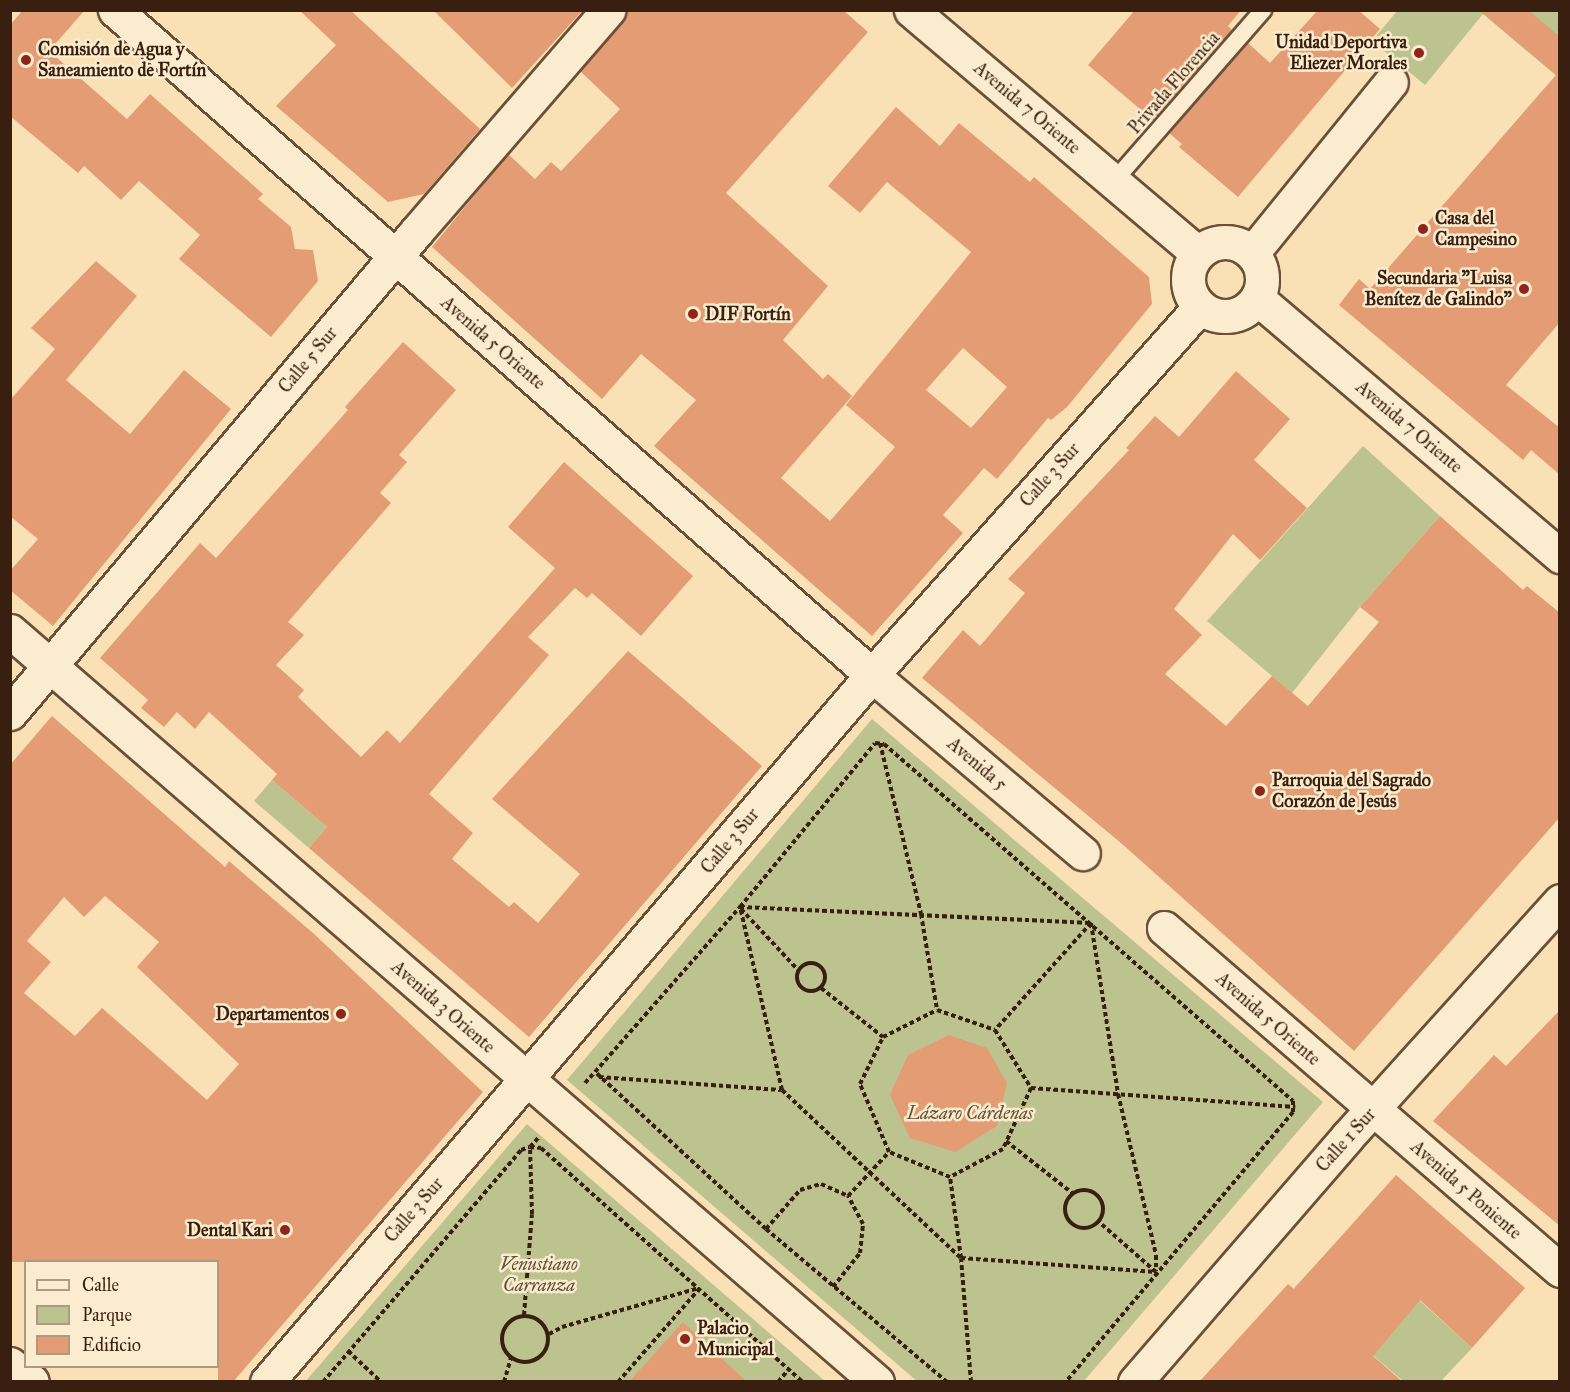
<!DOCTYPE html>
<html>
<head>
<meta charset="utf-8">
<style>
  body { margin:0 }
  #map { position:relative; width:1570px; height:1392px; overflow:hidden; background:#fae1b5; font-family:"IM FELL Great Primer",serif }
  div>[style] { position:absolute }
  .green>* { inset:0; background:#bcc38f }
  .building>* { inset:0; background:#e39c73 }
  .path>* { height:4px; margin-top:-2px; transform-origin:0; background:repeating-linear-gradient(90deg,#391f0f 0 4.5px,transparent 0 7.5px) }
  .path>.ring { margin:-2px; padding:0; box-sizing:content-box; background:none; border:4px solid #391f0f; border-radius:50% }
  .roads { filter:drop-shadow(2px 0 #695038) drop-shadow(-2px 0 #695038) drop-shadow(0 2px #695038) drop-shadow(0 -2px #695038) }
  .service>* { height:16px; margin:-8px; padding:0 8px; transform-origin:8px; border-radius:8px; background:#fceccf }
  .minor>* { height:33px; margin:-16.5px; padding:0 16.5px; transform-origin:16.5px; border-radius:16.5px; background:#fceccf }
  .minor>.ring { margin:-16.5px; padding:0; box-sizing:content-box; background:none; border:33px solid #fceccf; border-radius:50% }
  .tertiary>* { height:33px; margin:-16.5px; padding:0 16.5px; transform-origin:16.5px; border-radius:16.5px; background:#fceccf }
  .dots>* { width:16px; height:16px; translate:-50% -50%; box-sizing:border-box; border:3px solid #fceccf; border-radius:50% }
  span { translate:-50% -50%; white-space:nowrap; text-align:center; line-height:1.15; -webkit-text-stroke:5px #fceccf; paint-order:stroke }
  .poi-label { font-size:18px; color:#391f0f; font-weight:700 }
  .right { translate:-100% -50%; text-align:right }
  .left { translate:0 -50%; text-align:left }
  .street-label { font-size:18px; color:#391f0f }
  .park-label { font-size:18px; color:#605035; font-style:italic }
  .frame { position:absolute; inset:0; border:12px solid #391f0f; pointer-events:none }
  .legend { position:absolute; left:24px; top:1260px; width:195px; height:108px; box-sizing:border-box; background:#fceccf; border:2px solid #ae9a82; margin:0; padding:8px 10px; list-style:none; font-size:18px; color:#391f0f }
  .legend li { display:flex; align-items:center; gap:12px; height:30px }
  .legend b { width:30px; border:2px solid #ae9a82 }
</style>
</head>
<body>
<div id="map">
  <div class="green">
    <div style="clip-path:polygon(1397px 11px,1559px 11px,1559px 78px,1483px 14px,1425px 85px,1372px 41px)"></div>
    <div style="clip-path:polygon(1363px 446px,1440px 516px,1360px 607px,1292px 693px,1207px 621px)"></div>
    <div style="clip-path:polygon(872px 719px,1323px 1102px,1084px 1381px,918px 1382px,567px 1080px)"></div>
    <div style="clip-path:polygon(272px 780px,327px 827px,309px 848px,254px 801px)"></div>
    <div style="clip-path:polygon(527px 1124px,825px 1381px,305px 1382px)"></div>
    <div style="clip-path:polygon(1330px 1249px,1382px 1296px,1419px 1300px,1472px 1348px,1441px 1381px,1403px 1381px,1294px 1288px)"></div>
  </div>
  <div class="building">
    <div style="clip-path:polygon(23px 10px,85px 10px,49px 51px,127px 119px,150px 94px,263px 194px,258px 199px,291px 227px,295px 249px,313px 250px,318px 281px,271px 337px,179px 259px,200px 235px,139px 181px,121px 200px,84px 166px,78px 173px,10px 116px,10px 25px)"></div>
    <div style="clip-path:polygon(299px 10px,350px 10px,480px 129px,424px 194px,388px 202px,276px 106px,336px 45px)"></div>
    <div style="clip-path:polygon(433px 10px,583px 10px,512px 88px)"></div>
    <div style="clip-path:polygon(evenodd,626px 10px,843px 10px,868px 32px,726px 193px,828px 286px,783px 340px,823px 379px,828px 374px,852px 396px,781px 478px,830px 521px,895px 447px,846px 405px,971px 252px,887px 182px,860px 213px,828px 186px,896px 107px,940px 146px,959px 123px,1030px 182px,1034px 177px,1149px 277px,1152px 304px,1067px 407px,1051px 420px,1048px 418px,997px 479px,984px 468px,943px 515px,963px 533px,872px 636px,654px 446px,696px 400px,641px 354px,602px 399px,432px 247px,508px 154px,535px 179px,551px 162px,561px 171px,620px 109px,580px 71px,622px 22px,626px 10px,963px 348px,1007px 387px,971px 428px,926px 390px,963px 348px)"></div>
    <div style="clip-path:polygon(1135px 10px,1241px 10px,1228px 26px,1232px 30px,1153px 120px,1088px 65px)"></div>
    <div style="clip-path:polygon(1318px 10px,1358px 10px,1380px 29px,1238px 197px,1179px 147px,1182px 144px,1169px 133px,1248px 43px,1270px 63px)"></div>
    <div style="clip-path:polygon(1479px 10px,1528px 10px,1560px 37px,1560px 322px,1506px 385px,1560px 428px,1560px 475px,1531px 450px,1523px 460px,1339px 305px,1359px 279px,1370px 289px,1556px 75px)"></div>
    <div style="clip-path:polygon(96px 261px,137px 296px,66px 380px,130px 434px,184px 370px,231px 409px,53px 626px,10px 590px,10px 571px,38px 539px,10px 516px,10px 400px,55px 349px,31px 328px)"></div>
    <div style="clip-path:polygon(403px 342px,456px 390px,399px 455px,407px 462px,380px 493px,391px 503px,288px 622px,304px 635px,276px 665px,304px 690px,298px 697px,361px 757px,387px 730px,400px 743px,555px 568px,508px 527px,564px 462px,693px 576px,641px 636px,592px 593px,587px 598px,575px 588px,528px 637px,549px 655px,429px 794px,473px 833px,452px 859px,509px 907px,514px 902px,538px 923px,580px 874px,492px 799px,628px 651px,762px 766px,529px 1037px,309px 848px,327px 827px,272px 780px,277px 774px,209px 712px,195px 729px,177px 712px,164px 727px,141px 708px,148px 700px,100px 658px,200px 543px,216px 558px,348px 410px,345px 407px)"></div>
    <div style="clip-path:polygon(1236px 371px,1290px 419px,1254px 460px,1307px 508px,1260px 560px,1233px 534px,1174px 609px,1202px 635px,1165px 674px,1226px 726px,1272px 676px,1308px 706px,1379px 622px,1360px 607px,1440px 516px,1523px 590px,1527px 586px,1560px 613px,1560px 817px,1354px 1051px,1121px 843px,922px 678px,963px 630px,980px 646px,1025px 593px,1008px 579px,1129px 450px,1126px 448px,1155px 416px,1179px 437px)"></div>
    <div style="clip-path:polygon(evenodd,52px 716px,225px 867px,229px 861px,313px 933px,483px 1092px,233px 1382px,218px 1382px,218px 1262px,10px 1262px,10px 765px,52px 716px,105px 896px,159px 942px,137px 967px,239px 1064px,207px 1100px,102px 1008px,75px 1036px,24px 993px,51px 962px,27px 941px,64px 897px,84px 917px,105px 896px)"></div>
    <div style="clip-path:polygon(1560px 1010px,1560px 1226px,1433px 1121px,1494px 1055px,1506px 1066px)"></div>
    <div style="clip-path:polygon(949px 1035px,987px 1048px,1007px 1083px,997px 1126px,955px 1152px,910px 1138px,890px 1095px,908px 1055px)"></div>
    <div style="clip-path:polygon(1396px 1175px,1525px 1288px,1472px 1348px,1420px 1300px,1373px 1356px,1403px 1382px,1199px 1382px,1288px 1284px,1294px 1289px)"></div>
    <div style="clip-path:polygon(683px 1322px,720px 1357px,747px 1382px,629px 1382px)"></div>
  </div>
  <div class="path">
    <div style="left:880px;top:743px;width:176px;rotate:76.5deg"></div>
    <div style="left:921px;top:914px;width:97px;rotate:80.5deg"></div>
    <div style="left:741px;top:909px;width:83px;rotate:46.9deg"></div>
    <div style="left:1091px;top:923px;width:173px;rotate:81deg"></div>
    <div style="left:1118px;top:1094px;width:165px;rotate:76.7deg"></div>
    <div style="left:1156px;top:1255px;width:16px;rotate:90deg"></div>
    <div class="ring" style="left:797px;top:963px;width:24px;height:24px"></div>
    <div style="left:821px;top:988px;width:79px;rotate:38.3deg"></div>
    <div style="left:937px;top:1010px;width:61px;rotate:19deg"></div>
    <div style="left:995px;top:1030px;width:68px;rotate:58.2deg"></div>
    <div style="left:1031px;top:1088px;width:67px;rotate:114.7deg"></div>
    <div style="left:1003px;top:1149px;width:60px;rotate:152.2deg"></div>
    <div style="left:950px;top:1177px;width:66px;rotate:-157.7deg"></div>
    <div style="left:889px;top:1152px;width:74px;rotate:-113.1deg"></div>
    <div style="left:860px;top:1084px;width:52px;rotate:-63.9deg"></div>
    <div style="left:883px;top:1037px;width:60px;rotate:-26.6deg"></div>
    <div style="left:599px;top:1077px;width:183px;rotate:4.1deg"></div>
    <div style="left:782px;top:1090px;width:188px;rotate:-102.9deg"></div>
    <div style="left:740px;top:907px;width:351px;rotate:2.6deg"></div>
    <div style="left:1091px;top:923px;width:144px;rotate:131.9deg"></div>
    <div style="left:585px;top:1083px;width:15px;rotate:-48deg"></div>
    <div style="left:1031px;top:1088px;width:265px;rotate:4.1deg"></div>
    <div style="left:782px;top:1090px;width:245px;rotate:43.2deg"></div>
    <div style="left:961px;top:1258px;width:82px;rotate:-97.7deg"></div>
    <div style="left:1006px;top:1141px;width:84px;rotate:38.2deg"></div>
    <div class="ring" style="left:1065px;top:1190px;width:34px;height:34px"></div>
    <div style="left:766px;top:1229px;width:52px;rotate:-48.9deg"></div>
    <div style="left:800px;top:1190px;width:22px;rotate:-16deg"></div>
    <div style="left:821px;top:1184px;width:30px;rotate:24deg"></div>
    <div style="left:833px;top:1287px;width:43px;rotate:-51.5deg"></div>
    <div style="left:860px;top:1253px;width:29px;rotate:-84deg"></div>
    <div style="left:863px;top:1224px;width:32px;rotate:-118deg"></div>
    <div style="left:848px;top:1196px;width:60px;rotate:-47deg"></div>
    <div style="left:524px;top:1315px;width:101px;rotate:-85.5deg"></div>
    <div style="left:532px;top:1214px;width:67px;rotate:-91.7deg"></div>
    <div style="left:530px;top:1147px;width:13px;rotate:-48deg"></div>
    <div class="ring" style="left:502px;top:1316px;width:42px;height:42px"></div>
    <div style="left:549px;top:1334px;width:15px;rotate:-28deg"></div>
    <div style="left:562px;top:1327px;width:142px;rotate:-15.9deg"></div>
    <div style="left:348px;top:1351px;width:45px;rotate:43.2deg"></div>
    <div style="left:323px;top:1382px;width:305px;rotate:-49.5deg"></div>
    <div style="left:521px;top:1150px;width:9px;rotate:-18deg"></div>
    <div style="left:530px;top:1147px;width:11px;rotate:5deg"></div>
    <div style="left:541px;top:1148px;width:351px;rotate:41.8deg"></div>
    <div style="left:504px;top:1382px;width:25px;rotate:-74deg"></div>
    <div style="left:618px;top:1382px;width:125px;rotate:-48.9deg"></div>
    <div style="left:778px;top:1382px;width:17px;rotate:-50deg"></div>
    <div style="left:947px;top:1382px;width:237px;rotate:-139.8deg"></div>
    <div style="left:766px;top:1229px;width:232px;rotate:-137.4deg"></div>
    <div style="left:595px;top:1072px;width:220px;rotate:-48.7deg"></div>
    <div style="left:740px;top:907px;width:212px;rotate:-50.5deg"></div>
    <div style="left:875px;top:743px;width:9px;rotate:6deg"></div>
    <div style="left:884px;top:744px;width:543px;rotate:41.12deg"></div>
    <div style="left:1293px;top:1101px;width:11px;rotate:90deg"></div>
    <div style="left:1293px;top:1112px;width:353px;rotate:130.1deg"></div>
    <div style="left:971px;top:1382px;width:124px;rotate:-94.6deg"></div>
    <div style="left:961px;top:1258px;width:196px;rotate:4.1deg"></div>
    <div style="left:1156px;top:1272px;width:77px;rotate:-138.7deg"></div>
  </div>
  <div class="roads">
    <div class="service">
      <div style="left:1114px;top:181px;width:227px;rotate:-48.9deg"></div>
    </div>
    <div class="minor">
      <div style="left:115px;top:10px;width:1008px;rotate:41.3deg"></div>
      <div style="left:872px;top:675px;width:276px;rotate:40.2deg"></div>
      <div style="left:911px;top:10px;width:376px;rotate:40.3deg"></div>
      <div class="ring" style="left:1188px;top:242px;width:41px;height:41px"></div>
      <div style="left:1252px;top:253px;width:220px;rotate:-50.9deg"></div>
      <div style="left:1258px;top:299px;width:397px;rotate:40.4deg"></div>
      <div style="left:10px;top:631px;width:1147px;rotate:40.9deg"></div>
      <div style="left:10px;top:713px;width:629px;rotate:-49.83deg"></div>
      <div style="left:416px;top:232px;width:294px;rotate:-49.1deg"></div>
      <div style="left:1164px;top:928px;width:523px;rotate:40.82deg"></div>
      <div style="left:267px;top:1382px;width:931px;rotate:-49.45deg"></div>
      <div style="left:872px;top:675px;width:493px;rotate:-48.3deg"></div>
      <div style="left:1135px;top:1382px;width:324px;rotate:-49.1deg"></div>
      <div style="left:1347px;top:1137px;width:318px;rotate:-47.9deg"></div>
    </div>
    <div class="tertiary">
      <div style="left:10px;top:1364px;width:28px;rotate:39deg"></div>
    </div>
  </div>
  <div class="dots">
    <div style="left:1419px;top:53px;background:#8f2418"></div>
    <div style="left:26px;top:60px;background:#8f2418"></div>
    <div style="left:1423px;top:229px;background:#8f2418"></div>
    <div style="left:1524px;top:289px;background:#8f2418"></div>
    <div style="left:693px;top:314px;background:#8f2418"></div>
    <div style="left:1260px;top:791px;background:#8f2418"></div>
    <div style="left:341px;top:1014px;background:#8f2418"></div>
    <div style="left:285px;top:1230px;background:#8f2418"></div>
    <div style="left:685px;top:1339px;background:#8f2418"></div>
  </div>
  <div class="poi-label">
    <span class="right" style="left:1407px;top:53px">Unidad Deportiva<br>Eliezer Morales</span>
    <span class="left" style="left:38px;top:60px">Comisión de Agua y<br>Saneamiento de Fortín</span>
    <span class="left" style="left:1435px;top:229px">Casa del<br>Campesino</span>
    <span class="right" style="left:1512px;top:289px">Secundaria "Luisa<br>Benítez de Galindo"</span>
    <span class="left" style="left:705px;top:314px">DIF Fortín</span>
    <span class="left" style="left:1272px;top:791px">Parroquia del Sagrado<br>Corazón de Jesús</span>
    <span class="right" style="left:329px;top:1014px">Departamentos</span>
    <span class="right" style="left:273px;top:1230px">Dental Kari</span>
    <span class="left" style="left:697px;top:1339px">Palacio<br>Municipal</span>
  </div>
  <div class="street-label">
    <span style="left:1174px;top:83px;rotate:-49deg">Privada Florencia</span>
    <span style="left:1027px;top:108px;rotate:40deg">Avenida 7 Oriente</span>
    <span style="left:493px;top:343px;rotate:41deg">Avenida 5 Oriente</span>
    <span style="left:308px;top:360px;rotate:-50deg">Calle 5 Sur</span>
    <span style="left:1409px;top:427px;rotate:40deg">Avenida 7 Oriente</span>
    <span style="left:1050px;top:475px;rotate:-48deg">Calle 3 Sur</span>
    <span style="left:977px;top:764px;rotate:40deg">Avenida 5</span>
    <span style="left:730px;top:841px;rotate:-50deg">Calle 3 Sur</span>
    <span style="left:443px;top:1007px;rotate:41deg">Avenida 3 Oriente</span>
    <span style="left:1268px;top:1019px;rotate:41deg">Avenida 5 Oriente</span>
    <span style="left:1346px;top:1140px;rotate:-48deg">Calle 1 Sur</span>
    <span style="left:1466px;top:1190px;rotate:41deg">Avenida 5 Poniente</span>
    <span style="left:414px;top:1210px;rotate:-49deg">Calle 3 Sur</span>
  </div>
  <div class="park-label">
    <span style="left:970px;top:1113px">Lázaro Cárdenas</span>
    <span style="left:539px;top:1275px">Venustiano<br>Carranza</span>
  </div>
  <div class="frame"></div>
  <ul class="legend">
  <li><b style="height:8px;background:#fceccf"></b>Calle</li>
  <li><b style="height:16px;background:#bcc38f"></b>Parque</li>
  <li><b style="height:16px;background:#e39c73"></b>Edificio</li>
  </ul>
</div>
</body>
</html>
